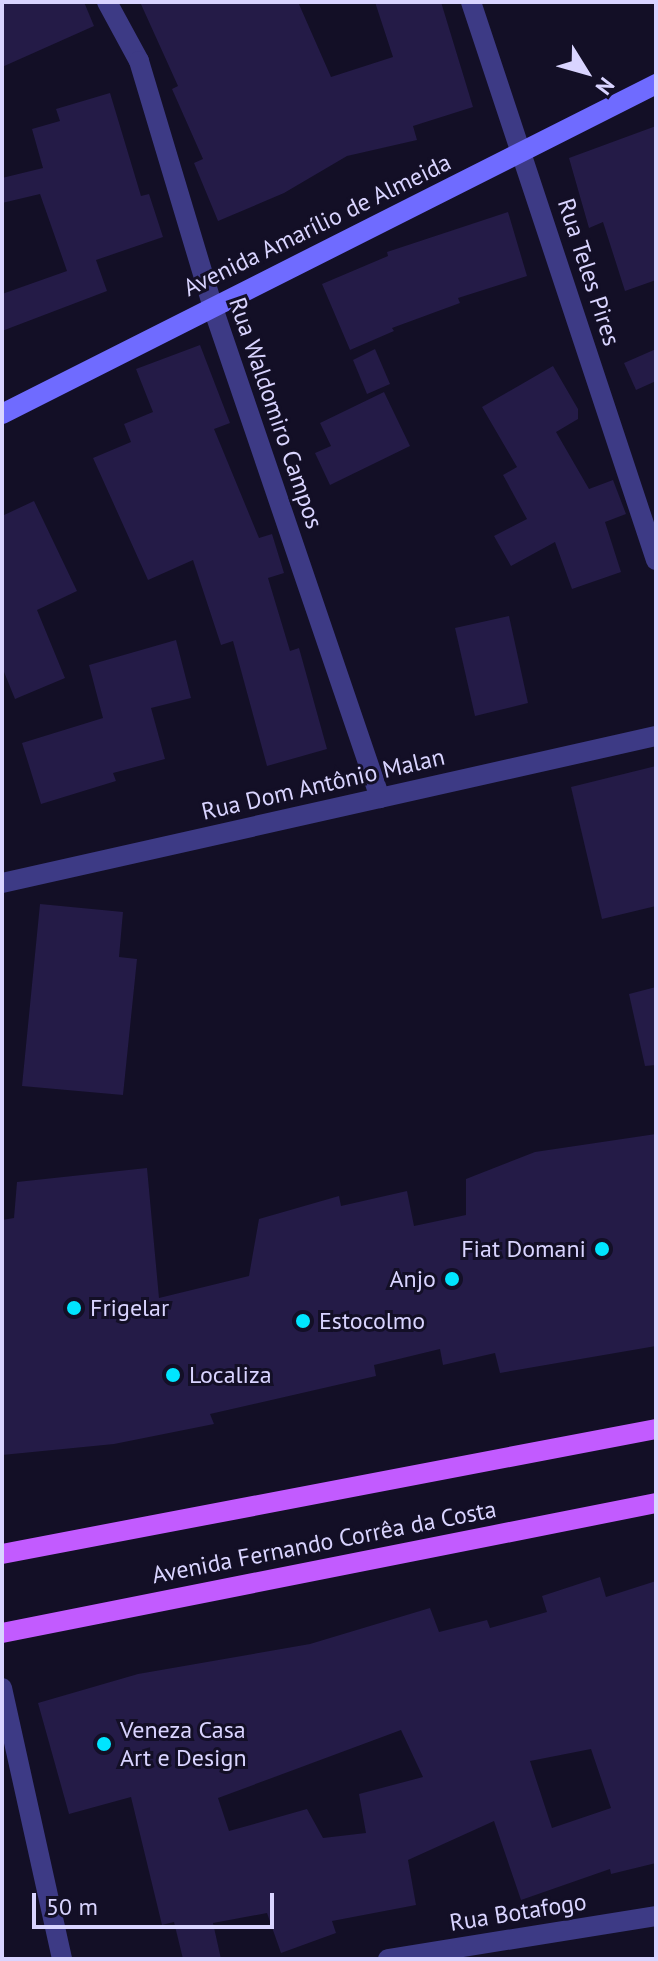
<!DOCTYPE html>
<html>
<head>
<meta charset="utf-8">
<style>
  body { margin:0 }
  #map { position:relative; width:658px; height:1961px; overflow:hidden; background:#130f26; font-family:"PT Sans",sans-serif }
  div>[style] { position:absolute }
  .building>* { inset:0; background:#241b47 }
  .street>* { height:20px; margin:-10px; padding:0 10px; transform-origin:10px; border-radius:10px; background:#3d3a85 }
  .secondary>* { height:20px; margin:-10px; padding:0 10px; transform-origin:10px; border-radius:10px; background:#6f6bff }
  .primary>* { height:20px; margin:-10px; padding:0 10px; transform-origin:10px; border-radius:10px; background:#c25bff }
  .dots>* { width:22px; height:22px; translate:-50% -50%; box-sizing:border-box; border:4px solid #130f26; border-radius:50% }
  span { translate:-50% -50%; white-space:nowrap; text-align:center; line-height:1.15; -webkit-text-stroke:6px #130f26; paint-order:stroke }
  .street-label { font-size:24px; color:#d9d4ff }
  .poi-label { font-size:24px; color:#d9d4ff }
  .right { translate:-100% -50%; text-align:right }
  .left { translate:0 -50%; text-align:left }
  .frame { position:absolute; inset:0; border:4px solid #d9d4ff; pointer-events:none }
  .north { position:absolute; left:546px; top:32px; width:80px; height:80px; -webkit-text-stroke:6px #130f26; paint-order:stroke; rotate:127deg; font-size:22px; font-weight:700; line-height:32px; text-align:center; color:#d9d4ff }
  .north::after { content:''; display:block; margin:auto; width:28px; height:36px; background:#d9d4ff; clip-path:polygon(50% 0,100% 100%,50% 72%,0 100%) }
  .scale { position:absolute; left:32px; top:1893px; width:242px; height:36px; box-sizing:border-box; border:4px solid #d9d4ff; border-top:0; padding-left:10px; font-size:24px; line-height:28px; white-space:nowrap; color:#d9d4ff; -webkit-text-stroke:6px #130f26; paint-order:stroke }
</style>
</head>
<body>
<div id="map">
  <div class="building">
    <div style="clip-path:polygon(2px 2px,84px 2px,94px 26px,2px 67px)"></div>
    <div style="clip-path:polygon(140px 2px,298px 2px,331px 77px,393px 57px,375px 2px,441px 2px,473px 107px,413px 126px,417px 140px,347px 156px,284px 193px,218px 221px,194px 163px,203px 159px,172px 89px,178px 86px)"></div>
    <div style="clip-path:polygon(110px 93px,141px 196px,149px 194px,163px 237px,96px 260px,107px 291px,2px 331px,2px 294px,67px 271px,40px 194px,2px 203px,2px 178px,43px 168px,32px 129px,60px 121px,56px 109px)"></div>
    <div style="clip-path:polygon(656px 126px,656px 280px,625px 291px,603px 222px,589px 228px,569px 158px)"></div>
    <div style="clip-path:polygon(508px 212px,527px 276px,458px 298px,460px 303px,392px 328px,394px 331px,350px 350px,322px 284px,388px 256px,387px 252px)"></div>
    <div style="clip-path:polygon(200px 345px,230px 423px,214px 429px,259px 538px,272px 534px,284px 573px,268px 578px,290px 651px,299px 648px,327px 749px,267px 766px,233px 641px,221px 645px,193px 560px,148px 580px,93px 458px,131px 442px,124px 424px,153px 412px,136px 369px)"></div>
    <div style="clip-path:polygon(375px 349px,390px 384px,367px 394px,353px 360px)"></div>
    <div style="clip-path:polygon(656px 349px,656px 381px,636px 390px,624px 363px)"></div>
    <div style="clip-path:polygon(553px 366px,578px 409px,578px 419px,556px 432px,589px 489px,613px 480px,626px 514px,605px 522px,621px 572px,572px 589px,555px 542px,511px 566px,494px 536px,527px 519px,503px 475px,517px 467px,482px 407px)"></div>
    <div style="clip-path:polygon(384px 392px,410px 446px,330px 485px,315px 453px,331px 446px,320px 423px)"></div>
    <div style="clip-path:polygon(34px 501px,77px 591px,37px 610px,65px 678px,15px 699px,2px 667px,2px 516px)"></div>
    <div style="clip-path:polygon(509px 616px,528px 703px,475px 716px,455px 628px)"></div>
    <div style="clip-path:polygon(176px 640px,191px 698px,151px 708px,165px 759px,113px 773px,116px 781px,41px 804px,22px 743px,103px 718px,89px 665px)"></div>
    <div style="clip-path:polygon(656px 766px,656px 906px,602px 919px,571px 787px)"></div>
    <div style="clip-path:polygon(40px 904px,123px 912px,119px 957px,137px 959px,123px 1095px,22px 1086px)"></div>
    <div style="clip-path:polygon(656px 987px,656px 1065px,645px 1066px,629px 994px)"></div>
    <div style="clip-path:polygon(656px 1134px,656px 1346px,500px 1373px,495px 1353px,443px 1365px,440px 1349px,374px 1365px,376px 1376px,210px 1414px,214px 1424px,114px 1444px,2px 1455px,2px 1220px,14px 1218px,17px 1182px,147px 1168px,159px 1298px,249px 1276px,259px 1219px,339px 1196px,341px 1206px,407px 1191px,414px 1226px,466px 1215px,466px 1179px,535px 1152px)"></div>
    <div style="clip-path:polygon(evenodd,600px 1577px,606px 1597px,656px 1581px,656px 1863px,611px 1874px,610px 1869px,521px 1900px,494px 1821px,408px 1860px,416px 1905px,332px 1921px,336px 1933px,281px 1953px,267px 1913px,213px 1923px,221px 1959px,183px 1959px,174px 1922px,162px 1925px,131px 1797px,69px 1814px,38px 1703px,138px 1674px,310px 1644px,430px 1608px,439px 1632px,487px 1620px,490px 1628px,547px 1612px,542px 1596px,600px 1577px,401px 1730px,423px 1777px,359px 1794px,366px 1833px,323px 1838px,307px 1809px,229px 1831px,218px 1798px,401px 1730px,600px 1577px,591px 1749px,611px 1808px,552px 1828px,530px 1761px,591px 1749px)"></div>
  </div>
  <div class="street">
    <div style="left:107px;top:2px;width:67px;rotate:61.5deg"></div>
    <div style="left:139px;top:61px;width:255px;rotate:73.3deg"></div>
    <div style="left:212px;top:305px;width:521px;rotate:71.18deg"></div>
    <div style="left:471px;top:2px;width:588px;rotate:71.66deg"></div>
    <div style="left:2px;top:883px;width:670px;rotate:-12.67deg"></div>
    <div style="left:2px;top:1688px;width:278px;rotate:77.5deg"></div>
    <div style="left:388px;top:1959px;width:271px;rotate:-9.1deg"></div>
  </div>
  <div class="secondary">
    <div style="left:2px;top:414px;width:733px;rotate:-26.77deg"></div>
  </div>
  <div class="primary">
    <div style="left:2px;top:1554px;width:666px;rotate:-10.82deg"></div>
    <div style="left:2px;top:1633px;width:667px;rotate:-11.24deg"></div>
  </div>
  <div class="dots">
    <div style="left:602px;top:1249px;background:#00e5ff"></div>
    <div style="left:452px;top:1279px;background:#00e5ff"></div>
    <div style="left:74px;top:1308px;background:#00e5ff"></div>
    <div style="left:303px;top:1321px;background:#00e5ff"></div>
    <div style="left:173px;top:1375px;background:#00e5ff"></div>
    <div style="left:104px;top:1744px;background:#00e5ff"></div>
  </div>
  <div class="street-label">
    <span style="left:317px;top:225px;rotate:-26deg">Avenida Amarílio de Almeida</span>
    <span style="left:589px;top:272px;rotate:72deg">Rua Teles Pires</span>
    <span style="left:276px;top:413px;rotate:71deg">Rua Waldomiro Campos</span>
    <span style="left:323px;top:784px;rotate:-13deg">Rua Dom Antônio Malan</span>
    <span style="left:324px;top:1542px;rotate:-11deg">Avenida Fernando Corrêa da Costa</span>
    <span style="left:518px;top:1912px;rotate:-9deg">Rua Botafogo</span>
  </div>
  <div class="poi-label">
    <span class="right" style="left:586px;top:1249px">Fiat Domani</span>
    <span class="right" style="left:436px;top:1279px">Anjo</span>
    <span class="left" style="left:90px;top:1308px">Frigelar</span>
    <span class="left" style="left:319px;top:1321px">Estocolmo</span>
    <span class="left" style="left:189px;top:1375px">Localiza</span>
    <span class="left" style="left:120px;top:1744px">Veneza Casa<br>Art e Design</span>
  </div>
  <div class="frame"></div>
  <div class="north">N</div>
  <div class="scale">50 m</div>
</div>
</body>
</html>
